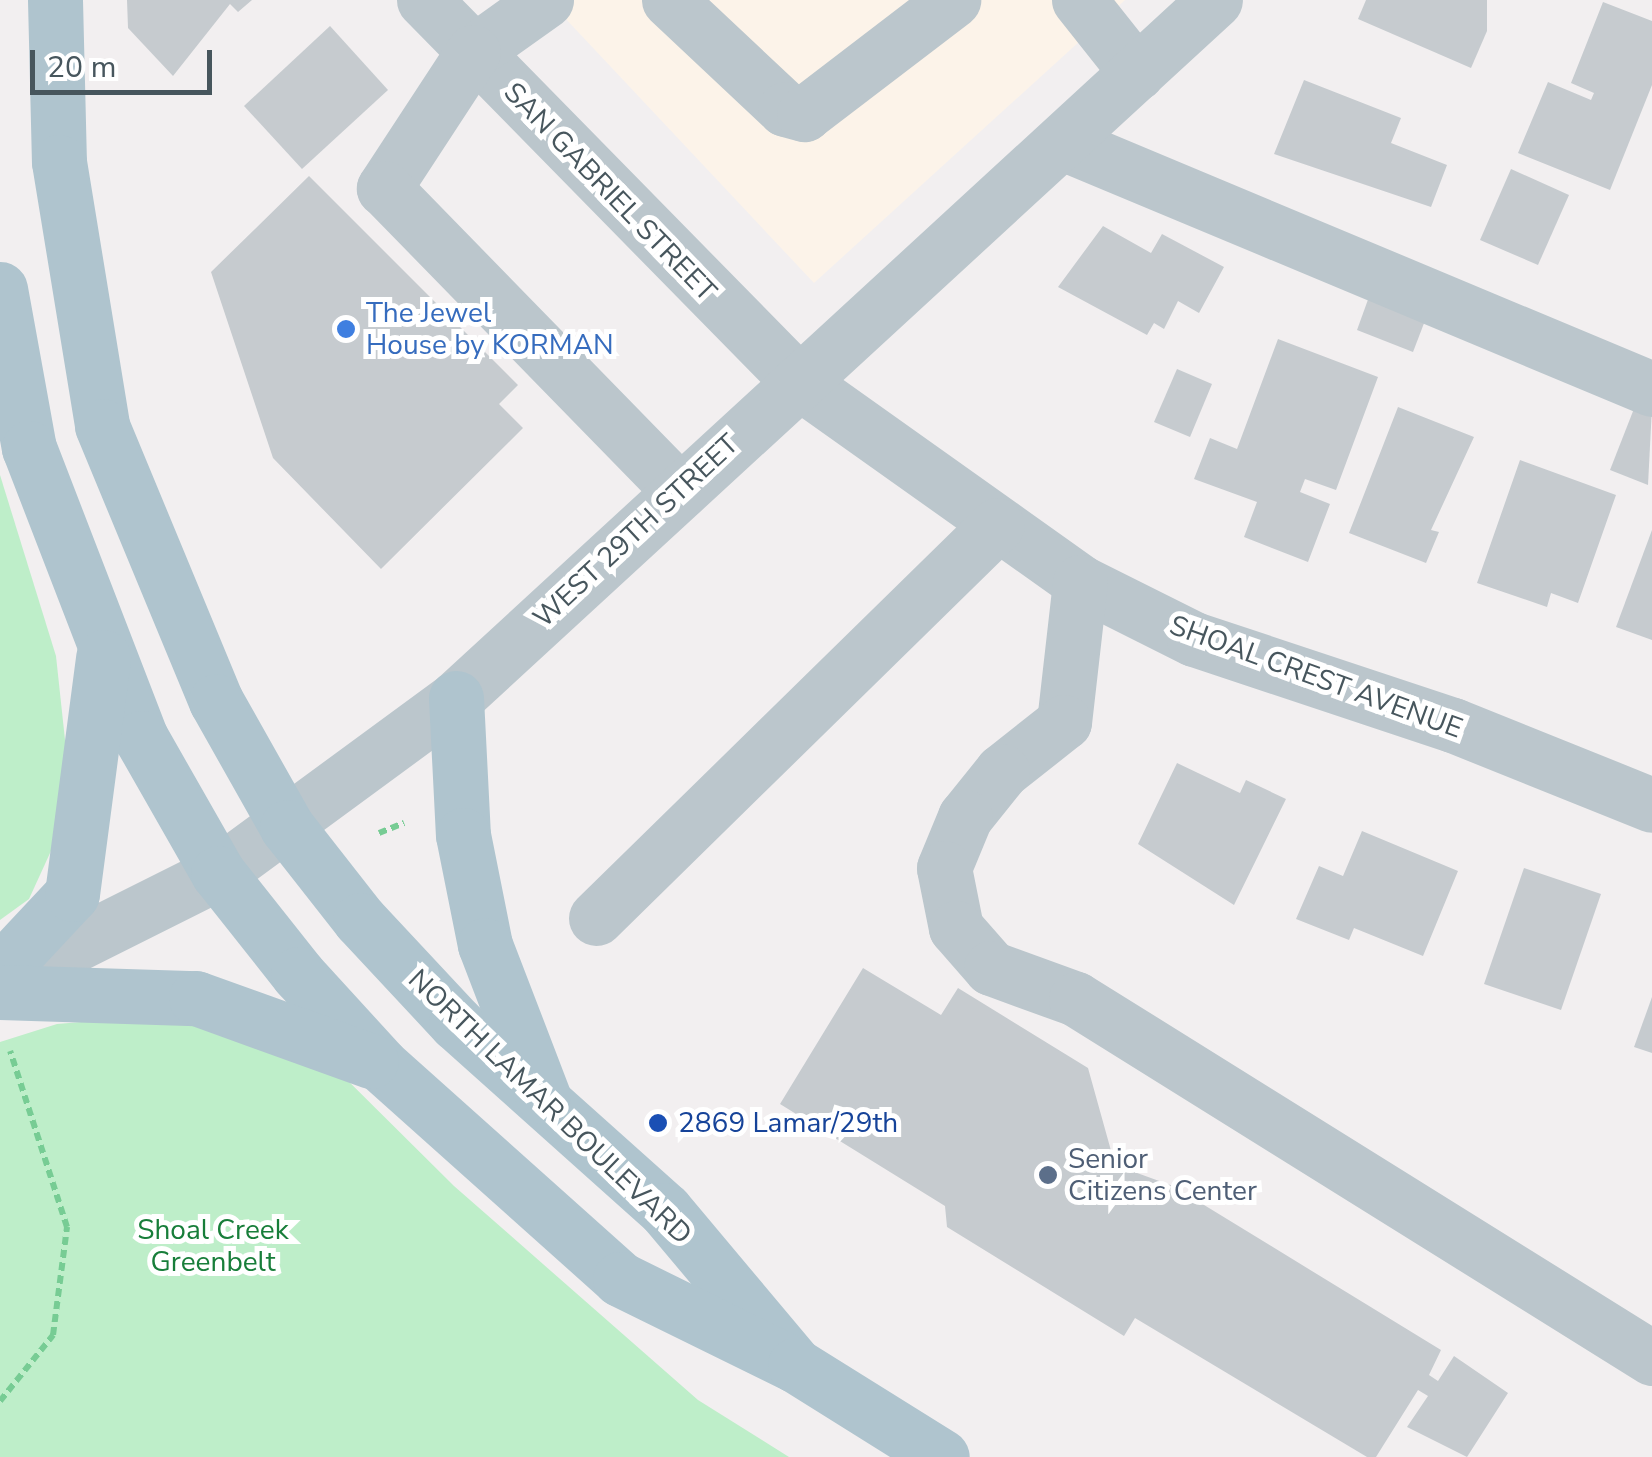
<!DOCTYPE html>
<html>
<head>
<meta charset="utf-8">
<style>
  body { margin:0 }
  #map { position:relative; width:1652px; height:1457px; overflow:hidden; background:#f2eff0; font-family:"Nunito Sans",sans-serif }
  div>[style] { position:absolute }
  .commercial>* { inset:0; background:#fcf3e9 }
  .green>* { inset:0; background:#beeec9 }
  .building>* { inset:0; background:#c6cbcf }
  .path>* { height:6px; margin-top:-3px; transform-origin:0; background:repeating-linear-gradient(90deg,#77cc94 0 8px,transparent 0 13px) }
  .minor>* { height:55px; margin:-27.5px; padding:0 27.5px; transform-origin:27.5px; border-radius:27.5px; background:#bbc6cc }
  .major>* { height:55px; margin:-27.5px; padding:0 27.5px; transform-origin:27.5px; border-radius:27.5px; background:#afc4ce }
  .dots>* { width:28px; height:28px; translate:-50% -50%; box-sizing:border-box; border:5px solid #fff; border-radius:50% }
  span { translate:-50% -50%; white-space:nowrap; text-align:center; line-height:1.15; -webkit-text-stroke:10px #fff; paint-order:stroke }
  .street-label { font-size:28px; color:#47565d }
  .shop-label { font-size:28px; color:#366cbe }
  .left { translate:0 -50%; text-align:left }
  .transit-label { font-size:28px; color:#164399 }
  .service-label { font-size:28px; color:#4e5e75 }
  .park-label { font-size:28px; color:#187e3a }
  .scale { position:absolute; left:30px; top:50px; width:182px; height:45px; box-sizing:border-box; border:5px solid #47565d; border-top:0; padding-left:12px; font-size:30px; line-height:35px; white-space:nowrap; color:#47565d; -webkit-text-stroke:8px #fff; paint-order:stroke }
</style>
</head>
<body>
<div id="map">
  <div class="commercial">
    <div style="clip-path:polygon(548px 0,1125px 0,814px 283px)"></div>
  </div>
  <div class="green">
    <div style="clip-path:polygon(0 475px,56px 656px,72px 805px,29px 899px,0 920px)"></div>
    <div style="clip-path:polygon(153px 1016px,322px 1055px,454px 1186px,698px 1400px,789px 1457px,0 1457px,0 1042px,57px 1024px)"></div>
  </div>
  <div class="building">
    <div style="clip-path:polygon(127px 0,252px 0,238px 12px,230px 4px,173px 76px,128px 28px)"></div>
    <div style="clip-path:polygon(1366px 0,1487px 0,1487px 31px,1471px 68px,1358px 19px)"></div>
    <div style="clip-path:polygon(1603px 2px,1652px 21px,1652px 85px,1610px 190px,1518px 153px,1548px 82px,1591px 100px,1594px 93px,1571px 83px)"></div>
    <div style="clip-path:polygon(330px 26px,388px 90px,302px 169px,244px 106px)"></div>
    <div style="clip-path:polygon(1304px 80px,1401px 118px,1391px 143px,1447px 165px,1431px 207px,1274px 154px)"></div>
    <div style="clip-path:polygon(1511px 169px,1569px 195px,1538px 265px,1480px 240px)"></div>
    <div style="clip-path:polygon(309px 176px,518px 385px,499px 404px,523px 428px,381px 569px,273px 458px,211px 272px)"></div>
    <div style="clip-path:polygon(1103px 226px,1151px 253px,1162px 234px,1224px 267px,1199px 313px,1178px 301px,1164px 329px,1154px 323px,1147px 335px,1058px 287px)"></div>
    <div style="clip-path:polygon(1374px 283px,1431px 305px,1413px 352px,1357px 330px)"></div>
    <div style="clip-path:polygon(1278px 339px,1378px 377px,1336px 490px,1305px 479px,1300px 492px,1330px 504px,1308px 562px,1244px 537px,1257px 502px,1194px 479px,1210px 438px,1237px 449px)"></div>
    <div style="clip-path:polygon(1177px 369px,1212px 384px,1190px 437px,1154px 422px)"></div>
    <div style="clip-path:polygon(1637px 401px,1652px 407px,1648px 485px,1610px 470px)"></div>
    <div style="clip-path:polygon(1398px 407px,1474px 437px,1431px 530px,1439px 532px,1426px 563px,1349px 533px)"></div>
    <div style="clip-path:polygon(1520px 460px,1616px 495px,1578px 603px,1551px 593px,1547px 607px,1477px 583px)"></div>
    <div style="clip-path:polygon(1652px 530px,1652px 640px,1616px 627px)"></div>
    <div style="clip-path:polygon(1177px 763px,1240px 793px,1246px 780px,1286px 799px,1234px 905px,1138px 844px)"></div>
    <div style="clip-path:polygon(1362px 831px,1458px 871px,1423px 956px,1354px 928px,1349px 940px,1296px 919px,1319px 866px,1343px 876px)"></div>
    <div style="clip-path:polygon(1524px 868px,1601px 894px,1561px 1010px,1484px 984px)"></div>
    <div style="clip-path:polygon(863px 968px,941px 1015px,958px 988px,1088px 1068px,1115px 1165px,1173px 1186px,1441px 1350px,1429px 1375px,1438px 1381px,1454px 1356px,1508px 1393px,1467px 1457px,1407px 1427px,1428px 1396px,1418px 1390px,1376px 1457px,1367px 1457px,1135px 1318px,1124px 1336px,947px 1227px,945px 1206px,780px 1104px)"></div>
    <div style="clip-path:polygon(1652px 997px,1652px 1053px,1634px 1047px)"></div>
  </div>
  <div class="path">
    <div style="left:379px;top:833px;width:27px;rotate:-22deg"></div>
    <div style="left:0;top:1401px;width:85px;rotate:-51.2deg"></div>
    <div style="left:53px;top:1335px;width:109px;rotate:-82.6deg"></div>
    <div style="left:67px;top:1227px;width:185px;rotate:-107.9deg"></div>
  </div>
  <div class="minor">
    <div style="left:424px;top:0;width:535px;rotate:45.53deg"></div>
    <div style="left:799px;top:382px;width:345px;rotate:35.4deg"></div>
    <div style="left:1080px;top:582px;width:127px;rotate:26.6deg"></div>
    <div style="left:1194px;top:639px;width:273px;rotate:18.4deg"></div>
    <div style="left:1453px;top:725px;width:214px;rotate:21.9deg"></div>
    <div style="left:546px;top:0;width:90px;rotate:144.5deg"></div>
    <div style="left:473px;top:52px;width:163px;rotate:123.2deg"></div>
    <div style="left:384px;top:188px;width:424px;rotate:45.7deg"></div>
    <div style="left:669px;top:0;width:159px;rotate:43.2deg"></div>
    <div style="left:785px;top:109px;width:20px;rotate:15deg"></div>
    <div style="left:804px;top:114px;width:188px;rotate:-37.4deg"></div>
    <div style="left:1079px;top:0;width:93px;rotate:51.5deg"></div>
    <div style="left:1063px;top:143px;width:638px;rotate:22.67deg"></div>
    <div style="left:1080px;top:582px;width:141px;rotate:96.5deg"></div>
    <div style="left:1064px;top:722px;width:79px;rotate:141.7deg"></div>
    <div style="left:1002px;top:771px;width:59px;rotate:128.8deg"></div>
    <div style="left:965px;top:817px;width:55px;rotate:112.4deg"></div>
    <div style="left:944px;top:868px;width:61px;rotate:78.7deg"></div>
    <div style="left:956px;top:928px;width:53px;rotate:48.8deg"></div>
    <div style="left:991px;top:968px;width:90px;rotate:20deg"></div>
    <div style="left:1076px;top:999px;width:679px;rotate:31.93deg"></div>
    <div style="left:596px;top:918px;width:561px;rotate:-44.42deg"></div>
    <div style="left:0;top:982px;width:244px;rotate:-26.6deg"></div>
    <div style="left:218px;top:873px;width:295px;rotate:-36.3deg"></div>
    <div style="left:456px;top:698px;width:1031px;rotate:-42.6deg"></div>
  </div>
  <div class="major">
    <div style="left:55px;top:0;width:162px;rotate:88.6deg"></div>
    <div style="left:59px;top:162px;width:267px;rotate:80.7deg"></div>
    <div style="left:102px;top:426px;width:298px;rotate:67.5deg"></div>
    <div style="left:216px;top:701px;width:145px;rotate:60.6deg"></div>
    <div style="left:287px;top:827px;width:118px;rotate:51.9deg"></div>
    <div style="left:360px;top:920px;width:141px;rotate:47deg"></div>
    <div style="left:456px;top:1023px;width:280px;rotate:41.8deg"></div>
    <div style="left:665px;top:1210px;width:202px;rotate:50deg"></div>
    <div style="left:0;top:289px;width:162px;rotate:79.7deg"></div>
    <div style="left:29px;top:448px;width:311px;rotate:68.9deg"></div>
    <div style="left:141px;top:738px;width:155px;rotate:60.3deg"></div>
    <div style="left:218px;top:873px;width:129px;rotate:51.6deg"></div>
    <div style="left:298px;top:974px;width:123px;rotate:47.6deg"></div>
    <div style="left:381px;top:1065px;width:321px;rotate:41.8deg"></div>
    <div style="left:620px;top:1279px;width:195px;rotate:26.2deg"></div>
    <div style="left:795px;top:1365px;width:173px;rotate:32deg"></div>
    <div style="left:456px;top:698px;width:137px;rotate:87.1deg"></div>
    <div style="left:463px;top:835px;width:112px;rotate:78.7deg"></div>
    <div style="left:485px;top:945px;width:162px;rotate:69deg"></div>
    <div style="left:0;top:971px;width:105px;rotate:-46.9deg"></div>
    <div style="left:72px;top:894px;width:239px;rotate:-82.5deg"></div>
    <div style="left:0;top:992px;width:196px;rotate:1.8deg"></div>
    <div style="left:196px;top:998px;width:186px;rotate:19.8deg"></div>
  </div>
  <div class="dots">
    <div style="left:346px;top:329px;background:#3f7fe0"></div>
    <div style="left:658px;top:1123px;background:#1a4fb4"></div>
    <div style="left:1048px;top:1175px;background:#5c6f8a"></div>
  </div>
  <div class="street-label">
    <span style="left:610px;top:192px;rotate:46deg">SAN GABRIEL STREET</span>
    <span style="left:636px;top:531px;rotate:-43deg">WEST 29TH STREET</span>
    <span style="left:1316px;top:677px;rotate:20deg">SHOAL CREST AVENUE</span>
    <span style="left:550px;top:1107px;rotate:44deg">NORTH LAMAR BOULEVARD</span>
  </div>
  <div class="shop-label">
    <span class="left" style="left:366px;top:329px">The Jewel<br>House by KORMAN</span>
  </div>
  <div class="transit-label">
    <span class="left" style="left:678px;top:1123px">2869 Lamar/29th</span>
  </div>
  <div class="service-label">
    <span class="left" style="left:1068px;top:1175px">Senior<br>Citizens Center</span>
  </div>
  <div class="park-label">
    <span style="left:213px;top:1246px">Shoal Creek<br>Greenbelt</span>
  </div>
  <div class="scale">20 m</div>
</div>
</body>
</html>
